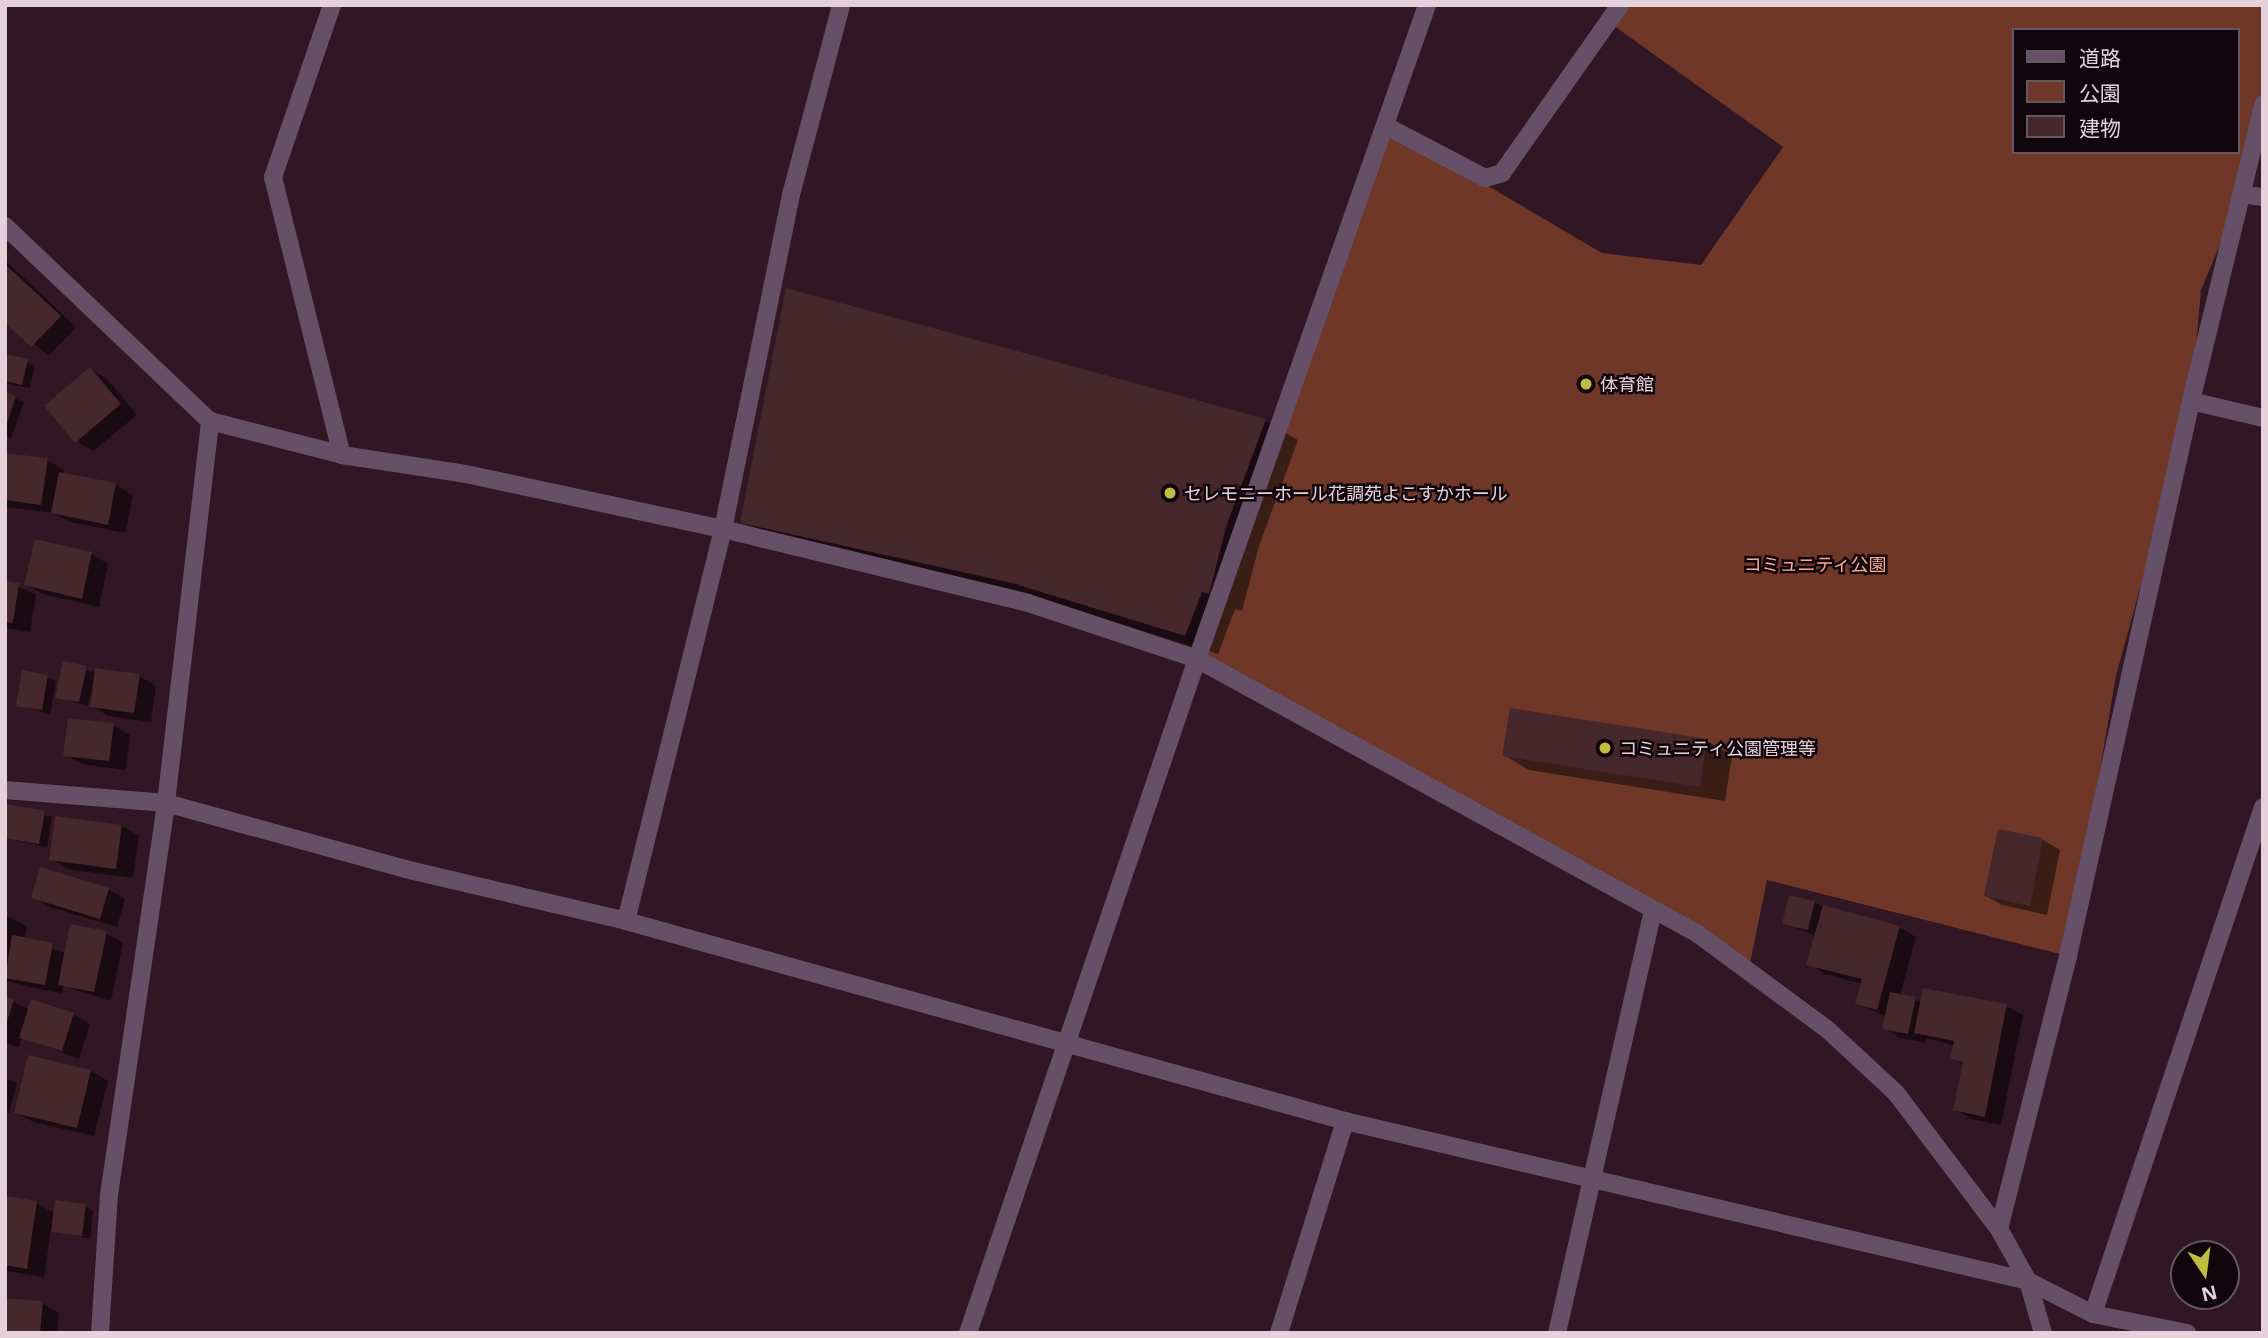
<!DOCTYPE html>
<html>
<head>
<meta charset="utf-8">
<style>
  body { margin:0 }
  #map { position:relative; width:2268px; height:1338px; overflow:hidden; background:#311624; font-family:"Noto Sans","Noto Sans JP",sans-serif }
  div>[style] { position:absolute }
  .green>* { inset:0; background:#6e3728 }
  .shadow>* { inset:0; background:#0007 }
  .building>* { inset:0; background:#46272b }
  .minor>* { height:18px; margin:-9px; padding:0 9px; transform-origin:9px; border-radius:9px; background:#665067 }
  .dots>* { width:19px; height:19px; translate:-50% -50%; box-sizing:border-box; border:4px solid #11060c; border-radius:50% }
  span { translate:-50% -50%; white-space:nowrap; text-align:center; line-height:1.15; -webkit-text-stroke:5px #11060c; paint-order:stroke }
  .poi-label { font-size:18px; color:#e4d1da }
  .left { translate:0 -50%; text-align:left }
  .park-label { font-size:18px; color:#fca891 }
  .frame { position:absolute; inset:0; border:7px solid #e4d1da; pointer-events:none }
  .legend { position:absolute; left:2012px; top:28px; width:228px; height:126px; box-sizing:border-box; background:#11060c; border:2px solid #65575e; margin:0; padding:9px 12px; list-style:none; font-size:21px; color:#e4d1da }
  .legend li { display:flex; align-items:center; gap:14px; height:35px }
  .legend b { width:35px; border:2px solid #65575e }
  .north { position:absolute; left:2170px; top:1240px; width:70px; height:70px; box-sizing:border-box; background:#11060c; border:2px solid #65575e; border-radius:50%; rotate:167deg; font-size:19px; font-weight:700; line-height:28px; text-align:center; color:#e4d1da }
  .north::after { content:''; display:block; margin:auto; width:24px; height:32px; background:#c0be40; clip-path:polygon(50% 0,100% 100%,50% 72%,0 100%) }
</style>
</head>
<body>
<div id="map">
  <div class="green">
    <div style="clip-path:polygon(evenodd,1620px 5px,2263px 5px,2263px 105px,2241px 194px,2201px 290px,2191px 401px,2116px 676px,2068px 956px,1767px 880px,1749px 968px,1197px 659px,1386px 126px,1602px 253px,1701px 265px,1783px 147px,1610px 23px,1620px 5px,2014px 30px,2238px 30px,2238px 152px,2014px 152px,2014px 30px)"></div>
  </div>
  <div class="shadow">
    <div style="clip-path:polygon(5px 260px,76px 327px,49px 356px,5px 321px)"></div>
    <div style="clip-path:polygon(788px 290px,1266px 421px,1298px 440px,1259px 546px,1242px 611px,1235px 609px,1218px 654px,1047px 601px,775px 541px,742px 522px)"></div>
    <div style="clip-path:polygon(5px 356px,35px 365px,30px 388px,5px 383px)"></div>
    <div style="clip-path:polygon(90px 369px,107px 379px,137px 415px,93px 451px,76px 441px)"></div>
    <div style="clip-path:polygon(5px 394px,24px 402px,11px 438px,5px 436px)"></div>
    <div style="clip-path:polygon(5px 455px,47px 460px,64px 470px,63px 474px,116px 485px,133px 495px,125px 533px,70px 522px,54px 513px,5px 507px)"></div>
    <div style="clip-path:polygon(92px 554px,108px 564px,99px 607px,43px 594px,26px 585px)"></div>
    <div style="clip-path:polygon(5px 582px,36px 594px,30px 632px,5px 628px)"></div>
    <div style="clip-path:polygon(65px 663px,96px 673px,139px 676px,156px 686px,151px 722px,108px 716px,92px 706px,94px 688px,87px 706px,57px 697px)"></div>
    <div style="clip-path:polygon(48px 677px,56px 681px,50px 714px,18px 705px)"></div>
    <div style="clip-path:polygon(1511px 710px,1707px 741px,1732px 755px,1725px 801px,1529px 770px,1504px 755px)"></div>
    <div style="clip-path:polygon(113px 725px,130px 735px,126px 770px,82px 764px,65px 755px)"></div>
    <div style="clip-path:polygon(8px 807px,52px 817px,47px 847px,5px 838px)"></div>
    <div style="clip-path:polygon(56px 818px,122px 826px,139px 836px,133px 878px,67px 869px,51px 859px)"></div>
    <div style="clip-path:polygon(1999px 831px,2043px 840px,2060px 850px,2047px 915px,2002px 905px,1986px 896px)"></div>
    <div style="clip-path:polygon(108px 889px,125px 899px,117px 927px,50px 907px,33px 897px)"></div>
    <div style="clip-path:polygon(1814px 903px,1899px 927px,1916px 937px,1900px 995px,1922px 1002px,2006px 1006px,2023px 1015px,2001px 1125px,1972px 1119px,1955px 1110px,1964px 1065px,1952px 1058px,1955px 1046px,1926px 1038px,1925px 1043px,1901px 1038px,1884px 1028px,1886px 1016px,1857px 1004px,1863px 984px,1825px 974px,1809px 964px,1816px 936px,1784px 923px)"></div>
    <div style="clip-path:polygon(5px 915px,27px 926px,24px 940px,66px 953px,106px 933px,123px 943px,111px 1001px,64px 986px,62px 994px,5px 981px)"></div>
    <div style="clip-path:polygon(5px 998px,29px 1009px,73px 1014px,90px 1024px,79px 1059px,22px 1037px,19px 1047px,5px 1043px)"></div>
    <div style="clip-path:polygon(29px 1057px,91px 1071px,108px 1081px,94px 1136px,33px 1122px,16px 1112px)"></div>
    <div style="clip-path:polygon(5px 1078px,17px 1083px,9px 1113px,5px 1112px)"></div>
    <div style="clip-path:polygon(5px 1198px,37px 1203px,55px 1214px,85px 1206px,93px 1211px,90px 1239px,51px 1230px,44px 1277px,5px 1271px)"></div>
    <div style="clip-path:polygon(42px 1303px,59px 1313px,57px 1333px,5px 1333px)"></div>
  </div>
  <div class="building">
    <div style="clip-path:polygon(5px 264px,61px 316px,31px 347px,5px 323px)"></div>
    <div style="clip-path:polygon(786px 288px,1266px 419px,1226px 527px,1209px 594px,1202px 592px,1185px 636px,1012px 583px,740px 523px)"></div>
    <div style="clip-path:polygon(5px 354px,28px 359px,22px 385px,5px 381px)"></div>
    <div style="clip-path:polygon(90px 367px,121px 404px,75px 443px,44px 406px)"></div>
    <div style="clip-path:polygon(5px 392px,16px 396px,6px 427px,5px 427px)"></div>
    <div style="clip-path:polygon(5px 453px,48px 458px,41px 505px,5px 500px)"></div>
    <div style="clip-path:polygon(59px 472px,116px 483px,108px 525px,51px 513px)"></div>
    <div style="clip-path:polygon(35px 539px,92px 552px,82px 599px,24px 585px)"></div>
    <div style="clip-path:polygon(5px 581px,19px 583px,13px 623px,5px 622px)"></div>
    <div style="clip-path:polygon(63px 661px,87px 666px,79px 702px,55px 698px)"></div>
    <div style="clip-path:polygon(95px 668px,140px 674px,134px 713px,90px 707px)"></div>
    <div style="clip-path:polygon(22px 670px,48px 675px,42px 710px,16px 706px)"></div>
    <div style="clip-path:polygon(1510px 708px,1707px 739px,1700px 787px,1502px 756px)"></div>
    <div style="clip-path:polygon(68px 718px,114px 723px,109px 761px,63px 756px)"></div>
    <div style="clip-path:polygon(6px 804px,45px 811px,39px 844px,5px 838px)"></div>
    <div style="clip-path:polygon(55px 816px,122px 825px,116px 869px,49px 860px)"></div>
    <div style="clip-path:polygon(1998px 829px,2043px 838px,2030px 906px,1984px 896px)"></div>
    <div style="clip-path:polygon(40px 867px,109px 888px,100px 919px,31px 898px)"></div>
    <div style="clip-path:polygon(1789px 895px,1815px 901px,1808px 930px,1782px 924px)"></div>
    <div style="clip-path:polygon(1823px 905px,1900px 926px,1877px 1010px,1855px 1004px,1862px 979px,1806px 965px)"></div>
    <div style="clip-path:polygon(70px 924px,107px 931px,94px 992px,58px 985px)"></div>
    <div style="clip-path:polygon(12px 935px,53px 943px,45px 985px,5px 978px)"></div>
    <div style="clip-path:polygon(1923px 988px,2007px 1004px,1985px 1117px,1953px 1110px,1963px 1062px,1950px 1059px,1954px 1041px,1914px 1033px)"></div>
    <div style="clip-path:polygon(1890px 992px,1916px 997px,1908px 1034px,1882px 1029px)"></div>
    <div style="clip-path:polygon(5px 996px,14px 999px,6px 1025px,5px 1025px)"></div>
    <div style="clip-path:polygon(31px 999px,74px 1013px,62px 1051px,19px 1038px)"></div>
    <div style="clip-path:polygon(28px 1055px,91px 1070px,77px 1128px,14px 1113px)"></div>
    <div style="clip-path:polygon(5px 1196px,37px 1201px,27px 1269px,5px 1265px)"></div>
    <div style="clip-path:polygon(55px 1200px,86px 1204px,82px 1236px,51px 1232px)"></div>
    <div style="clip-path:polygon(5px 1298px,43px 1301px,40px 1333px,5px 1333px)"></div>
  </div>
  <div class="minor">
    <div style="left:332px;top:5px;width:182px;rotate:108.9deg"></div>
    <div style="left:273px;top:177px;width:286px;rotate:76.1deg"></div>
    <div style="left:1386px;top:126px;width:112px;rotate:27.7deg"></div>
    <div style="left:1485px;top:178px;width:18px;rotate:-16deg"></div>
    <div style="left:1502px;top:173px;width:205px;rotate:-54.9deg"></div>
    <div style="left:2241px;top:194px;width:22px;rotate:8deg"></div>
    <div style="left:5px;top:226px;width:283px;rotate:43.6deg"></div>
    <div style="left:210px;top:421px;width:136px;rotate:14.4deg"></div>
    <div style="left:342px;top:455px;width:125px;rotate:8.7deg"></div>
    <div style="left:466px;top:474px;width:263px;rotate:12.1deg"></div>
    <div style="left:723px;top:529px;width:314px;rotate:13.6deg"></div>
    <div style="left:1028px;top:603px;width:178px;rotate:18.3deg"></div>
    <div style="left:1197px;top:659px;width:572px;rotate:28.76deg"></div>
    <div style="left:1698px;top:934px;width:162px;rotate:36.4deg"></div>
    <div style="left:1828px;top:1030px;width:93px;rotate:42.8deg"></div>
    <div style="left:1896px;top:1093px;width:171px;rotate:52.9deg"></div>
    <div style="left:1999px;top:1229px;width:60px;rotate:60.9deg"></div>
    <div style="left:2028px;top:1281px;width:54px;rotate:73.9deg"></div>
    <div style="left:2191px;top:401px;width:74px;rotate:13.3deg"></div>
    <div style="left:5px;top:790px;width:162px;rotate:4.6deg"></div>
    <div style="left:166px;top:803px;width:248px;rotate:15.4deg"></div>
    <div style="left:405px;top:869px;width:227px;rotate:13.2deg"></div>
    <div style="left:626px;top:921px;width:746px;rotate:15.54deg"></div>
    <div style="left:1345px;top:1121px;width:701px;rotate:13.18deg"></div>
    <div style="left:2028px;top:1281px;width:73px;rotate:26.9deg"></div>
    <div style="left:2093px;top:1314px;width:96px;rotate:11.4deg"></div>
    <div style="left:626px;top:921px;width:404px;rotate:-76.1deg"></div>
    <div style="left:723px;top:529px;width:345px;rotate:-78.5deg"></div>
    <div style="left:792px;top:191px;width:192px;rotate:-75.2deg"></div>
    <div style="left:1999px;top:1229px;width:282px;rotate:-75.8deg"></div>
    <div style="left:2068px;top:956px;width:568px;rotate:-77.5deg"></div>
    <div style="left:2191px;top:401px;width:305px;rotate:-76.3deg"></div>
    <div style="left:2093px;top:1314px;width:535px;rotate:-71.46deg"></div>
    <div style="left:100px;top:1333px;width:138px;rotate:-86.3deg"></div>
    <div style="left:109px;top:1195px;width:396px;rotate:-81.7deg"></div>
    <div style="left:166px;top:803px;width:385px;rotate:-83.4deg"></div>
    <div style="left:968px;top:1333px;width:712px;rotate:-71.23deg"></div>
    <div style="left:1197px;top:659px;width:693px;rotate:-70.62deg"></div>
    <div style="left:1279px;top:1333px;width:222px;rotate:-72.7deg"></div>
    <div style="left:1557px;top:1333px;width:434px;rotate:-77.2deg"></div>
  </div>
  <div class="dots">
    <div style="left:1586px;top:384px;background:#c0be40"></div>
    <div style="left:1170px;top:493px;background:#c0be40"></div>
    <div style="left:1605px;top:748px;background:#c0be40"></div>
  </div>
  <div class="poi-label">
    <span class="left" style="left:1600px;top:384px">体育館</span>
    <span class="left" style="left:1184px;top:493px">セレモニーホール花調苑よこすかホール</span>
    <span class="left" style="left:1619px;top:748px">コミュニティ公園管理等</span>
  </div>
  <div class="park-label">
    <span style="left:1815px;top:564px">コミュニティ公園</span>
  </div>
  <div class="frame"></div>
  <ul class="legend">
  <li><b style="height:9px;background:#665067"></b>道路</li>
  <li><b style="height:19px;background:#6e3728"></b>公園</li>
  <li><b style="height:19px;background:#46272b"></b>建物</li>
  </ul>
  <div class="north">N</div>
</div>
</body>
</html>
